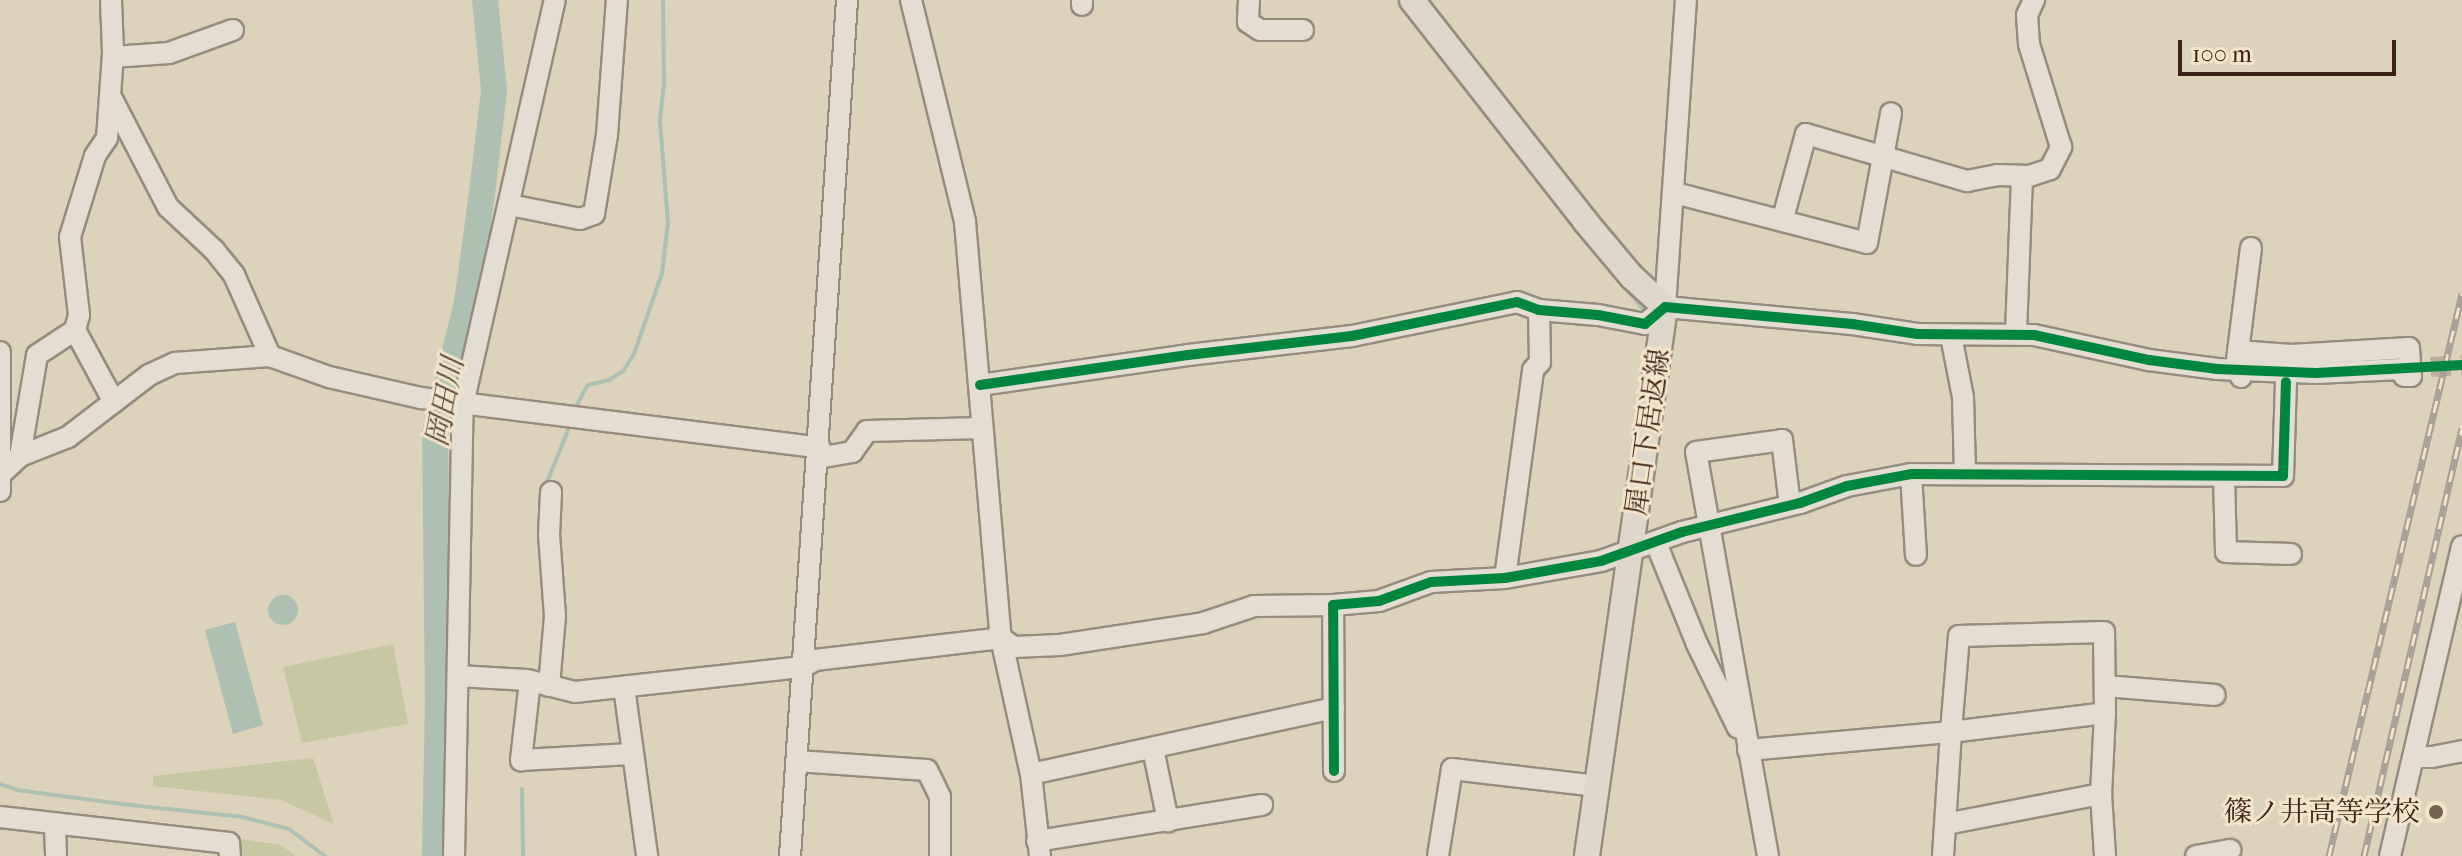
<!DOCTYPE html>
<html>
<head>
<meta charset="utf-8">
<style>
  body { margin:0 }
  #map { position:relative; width:2462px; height:856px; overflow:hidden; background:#ddd2ba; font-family:"IM FELL French Canon","Noto Serif JP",serif }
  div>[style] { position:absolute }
  .green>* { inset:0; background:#c7c8a1 }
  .water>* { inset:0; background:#adc0b1 }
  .round { border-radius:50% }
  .stream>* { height:4px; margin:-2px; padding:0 2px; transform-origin:2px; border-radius:2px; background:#adc0b1 }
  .river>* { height:26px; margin:-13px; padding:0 13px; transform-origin:13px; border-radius:13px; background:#adc0b1 }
  .minor-tunnel>* { height:20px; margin-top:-10px; transform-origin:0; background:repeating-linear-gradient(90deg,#bdaf99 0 20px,transparent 0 30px) }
  .roads { filter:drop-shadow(2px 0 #968c7d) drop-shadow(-2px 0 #968c7d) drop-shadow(0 2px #968c7d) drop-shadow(0 -2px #968c7d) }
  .minor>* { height:20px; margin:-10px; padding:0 10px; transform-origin:10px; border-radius:10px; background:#e4ded2 }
  .major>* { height:24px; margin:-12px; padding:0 12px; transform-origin:12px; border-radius:12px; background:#dfd8ca }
  .rail>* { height:7px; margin-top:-3.5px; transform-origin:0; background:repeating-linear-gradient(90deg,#f2e5c9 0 12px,#a79f95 0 24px); box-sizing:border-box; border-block:2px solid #a79f95 }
  .cycleway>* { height:10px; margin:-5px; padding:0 5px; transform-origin:5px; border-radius:5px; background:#00873e }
  .dots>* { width:22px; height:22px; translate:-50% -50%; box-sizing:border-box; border:4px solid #f2e5c9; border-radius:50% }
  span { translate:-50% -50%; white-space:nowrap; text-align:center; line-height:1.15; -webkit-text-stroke:6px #f2e5c9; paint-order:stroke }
  .street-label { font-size:28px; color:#3f2217 }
  .poi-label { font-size:28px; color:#3f2217 }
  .right { translate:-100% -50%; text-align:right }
  .water-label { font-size:30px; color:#55483c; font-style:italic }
  .scale { position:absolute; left:2178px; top:40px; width:218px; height:36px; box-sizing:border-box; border:4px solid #3f2217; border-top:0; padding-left:10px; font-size:24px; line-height:28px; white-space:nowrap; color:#3f2217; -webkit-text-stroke:6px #f2e5c9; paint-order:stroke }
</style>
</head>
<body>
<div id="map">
  <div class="green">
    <div style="clip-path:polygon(393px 644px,408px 724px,302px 743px,283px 667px)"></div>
    <div style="clip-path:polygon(313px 758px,334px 824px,281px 800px,153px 786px,153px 776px)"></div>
    <div style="clip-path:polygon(234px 838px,281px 845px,296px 856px,235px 856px)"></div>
  </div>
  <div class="water">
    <div class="round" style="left:268px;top:595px;width:30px;height:30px"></div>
    <div style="clip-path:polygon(235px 622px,263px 725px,233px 734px,205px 630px)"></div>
  </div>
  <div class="stream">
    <div style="left:1572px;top:223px;width:118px;rotate:50.5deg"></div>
    <div style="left:575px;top:408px;width:26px;rotate:-61deg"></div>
    <div style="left:588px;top:385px;width:22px;rotate:-13deg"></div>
    <div style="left:609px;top:380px;width:17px;rotate:-33deg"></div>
    <div style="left:623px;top:371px;width:20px;rotate:-57deg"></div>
    <div style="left:634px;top:354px;width:86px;rotate:-70.9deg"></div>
    <div style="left:662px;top:273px;width:50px;rotate:-83.2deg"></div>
    <div style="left:668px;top:223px;width:102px;rotate:-94.5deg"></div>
    <div style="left:660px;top:121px;width:37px;rotate:-84deg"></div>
    <div style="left:664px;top:84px;width:84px;rotate:-90.7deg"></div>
    <div style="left:545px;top:487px;width:61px;rotate:-68deg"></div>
    <div style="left:0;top:784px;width:18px;rotate:19deg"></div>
    <div style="left:17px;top:790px;width:106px;rotate:7.6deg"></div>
    <div style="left:122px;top:804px;width:121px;rotate:6.2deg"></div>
    <div style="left:242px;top:817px;width:49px;rotate:14.3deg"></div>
    <div style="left:289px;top:829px;width:45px;rotate:36.9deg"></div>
    <div style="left:522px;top:789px;width:67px;rotate:89.1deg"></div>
  </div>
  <div class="river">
    <div style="left:435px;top:856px;width:150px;rotate:-88.9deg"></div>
    <div style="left:438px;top:706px;width:273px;rotate:-90.6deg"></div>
    <div style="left:435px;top:433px;width:134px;rotate:-76.2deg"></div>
    <div style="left:467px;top:303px;width:110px;rotate:-82.2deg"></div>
    <div style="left:482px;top:194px;width:105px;rotate:-83.4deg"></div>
    <div style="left:494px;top:90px;width:90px;rotate:-95.7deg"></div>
  </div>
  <div class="minor-tunnel">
    <div style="left:2401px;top:369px;width:61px;rotate:-3.8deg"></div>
  </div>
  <div class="roads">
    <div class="minor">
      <div style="left:111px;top:0;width:53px;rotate:87.8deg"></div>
      <div style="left:113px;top:53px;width:85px;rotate:94deg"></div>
      <div style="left:107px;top:138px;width:22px;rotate:124deg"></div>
      <div style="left:95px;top:156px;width:85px;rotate:107.2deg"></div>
      <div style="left:70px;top:237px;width:79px;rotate:83.4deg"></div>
      <div style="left:79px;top:315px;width:16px;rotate:105deg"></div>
      <div style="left:75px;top:330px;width:82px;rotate:61.6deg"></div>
      <div style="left:911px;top:0;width:228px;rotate:76.3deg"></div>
      <div style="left:965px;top:222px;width:418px;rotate:85.1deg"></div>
      <div style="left:1001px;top:638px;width:139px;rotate:77.6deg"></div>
      <div style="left:1031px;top:774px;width:82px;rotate:83.7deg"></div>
      <div style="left:1249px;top:0;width:22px;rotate:93deg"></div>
      <div style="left:1248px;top:22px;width:14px;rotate:34deg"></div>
      <div style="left:1260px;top:30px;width:43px"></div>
      <div style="left:1082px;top:5px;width:5px;rotate:-90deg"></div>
      <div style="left:113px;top:57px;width:56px;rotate:-4.1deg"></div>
      <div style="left:169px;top:53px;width:68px;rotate:-19.8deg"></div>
      <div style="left:111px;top:97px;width:124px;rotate:62.6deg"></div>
      <div style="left:168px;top:207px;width:63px;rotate:43.1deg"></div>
      <div style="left:214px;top:250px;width:32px;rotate:51deg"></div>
      <div style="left:234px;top:275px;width:89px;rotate:66deg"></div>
      <div style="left:1675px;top:193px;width:198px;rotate:14.6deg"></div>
      <div style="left:1867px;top:243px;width:132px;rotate:-79.5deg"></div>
      <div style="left:510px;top:205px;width:71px;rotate:11.3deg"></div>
      <div style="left:580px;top:219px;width:15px;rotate:-20deg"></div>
      <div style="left:594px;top:214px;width:80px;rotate:-80.7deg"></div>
      <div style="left:607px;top:135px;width:135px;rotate:-85.8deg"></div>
      <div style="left:1783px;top:218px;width:87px;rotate:-74.7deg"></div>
      <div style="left:1806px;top:134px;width:168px;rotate:16.3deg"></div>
      <div style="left:1967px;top:181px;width:32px;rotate:-11deg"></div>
      <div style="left:1998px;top:175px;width:31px;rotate:2deg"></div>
      <div style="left:2029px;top:176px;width:22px;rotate:-18deg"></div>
      <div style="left:2050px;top:169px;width:25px;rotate:-63deg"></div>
      <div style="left:2061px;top:147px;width:108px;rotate:-107.3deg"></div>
      <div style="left:2029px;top:44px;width:29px;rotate:-94deg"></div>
      <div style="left:2027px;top:15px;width:17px;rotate:-65deg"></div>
      <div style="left:1665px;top:307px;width:308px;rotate:-86.1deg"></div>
      <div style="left:2016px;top:333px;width:157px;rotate:-87.8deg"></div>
      <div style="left:1951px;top:336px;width:62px;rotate:78.9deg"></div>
      <div style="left:1963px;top:397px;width:75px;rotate:88.5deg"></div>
      <div style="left:2238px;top:351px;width:53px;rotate:4.3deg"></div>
      <div style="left:2291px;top:355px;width:118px;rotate:-3.4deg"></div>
      <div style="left:2409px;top:348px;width:28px;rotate:86deg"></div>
      <div style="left:2411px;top:376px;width:7px;rotate:180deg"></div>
      <div style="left:0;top:352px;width:139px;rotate:90deg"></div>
      <div style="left:2241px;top:377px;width:10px;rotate:-119deg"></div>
      <div style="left:2236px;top:368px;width:121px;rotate:-82.9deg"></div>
      <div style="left:980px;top:385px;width:210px;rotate:-8.2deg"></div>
      <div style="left:1188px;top:355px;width:165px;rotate:-6.6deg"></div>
      <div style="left:1352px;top:336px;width:168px;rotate:-11.6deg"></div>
      <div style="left:1517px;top:302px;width:23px;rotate:20deg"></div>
      <div style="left:1539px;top:310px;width:59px;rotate:4.8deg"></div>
      <div style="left:1598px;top:315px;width:48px;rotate:10.8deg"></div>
      <div style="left:1645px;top:324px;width:26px;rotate:-40deg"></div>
      <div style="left:1665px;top:307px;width:188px;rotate:5.2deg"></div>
      <div style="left:1852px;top:324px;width:66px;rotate:8.7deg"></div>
      <div style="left:1917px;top:334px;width:117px;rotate:0.5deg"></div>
      <div style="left:2034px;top:335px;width:118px;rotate:12.3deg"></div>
      <div style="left:2149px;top:360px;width:69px;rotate:7.5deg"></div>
      <div style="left:2217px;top:369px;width:99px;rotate:2.3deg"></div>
      <div style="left:2316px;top:373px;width:85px;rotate:-2.7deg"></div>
      <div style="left:20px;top:456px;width:102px;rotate:-80.4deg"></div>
      <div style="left:37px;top:355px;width:45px;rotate:-33.3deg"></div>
      <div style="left:818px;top:458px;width:35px;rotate:-10deg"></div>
      <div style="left:852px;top:452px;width:26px;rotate:-54deg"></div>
      <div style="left:867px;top:431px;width:115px;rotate:-1.5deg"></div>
      <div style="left:2px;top:473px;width:25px;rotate:-43deg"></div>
      <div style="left:20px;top:456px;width:52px;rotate:-21.6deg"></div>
      <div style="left:68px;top:437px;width:102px;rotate:-37.4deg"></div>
      <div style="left:149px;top:375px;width:29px;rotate:-25deg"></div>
      <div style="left:175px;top:363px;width:95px;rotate:-4.2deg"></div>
      <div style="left:270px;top:356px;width:63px;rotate:19.6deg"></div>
      <div style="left:329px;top:377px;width:94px;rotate:12.9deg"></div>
      <div style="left:421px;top:398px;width:402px;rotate:7.1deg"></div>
      <div style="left:1911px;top:474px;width:81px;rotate:86.5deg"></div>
      <div style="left:2224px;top:476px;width:76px;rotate:88.5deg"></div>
      <div style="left:2226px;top:552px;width:65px;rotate:1.8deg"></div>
      <div style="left:1656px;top:543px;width:109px;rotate:67.9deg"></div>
      <div style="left:1697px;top:644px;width:93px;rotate:64deg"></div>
      <div style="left:1505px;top:578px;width:210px;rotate:-82.3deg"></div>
      <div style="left:1533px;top:370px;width:11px;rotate:-49deg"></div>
      <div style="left:1540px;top:362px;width:52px;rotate:-91.1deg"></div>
      <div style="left:458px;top:676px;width:69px;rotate:3.3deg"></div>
      <div style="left:527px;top:680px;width:49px;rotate:14deg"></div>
      <div style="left:575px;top:692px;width:229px;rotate:-6.3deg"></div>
      <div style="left:803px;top:667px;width:14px;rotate:-30deg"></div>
      <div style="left:815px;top:660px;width:187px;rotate:-6.7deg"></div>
      <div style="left:1001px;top:638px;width:16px;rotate:35deg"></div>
      <div style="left:1014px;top:647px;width:46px;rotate:-2.5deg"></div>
      <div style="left:1060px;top:645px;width:145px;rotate:-8.7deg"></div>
      <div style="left:1203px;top:623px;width:54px;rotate:-18.4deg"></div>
      <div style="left:1254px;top:606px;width:79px;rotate:-0.7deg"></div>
      <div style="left:530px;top:681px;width:80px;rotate:96.5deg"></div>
      <div style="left:521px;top:760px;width:110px;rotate:-3.1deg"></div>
      <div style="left:549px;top:686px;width:70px;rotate:-85.1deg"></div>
      <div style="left:555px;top:616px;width:81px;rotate:-94.2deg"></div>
      <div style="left:549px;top:535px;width:43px;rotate:-87.3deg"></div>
      <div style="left:2106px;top:686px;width:109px;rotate:4.7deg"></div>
      <div style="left:624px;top:687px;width:171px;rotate:82.2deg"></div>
      <div style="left:2105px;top:713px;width:81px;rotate:92.8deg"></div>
      <div style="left:2101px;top:794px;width:62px;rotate:86.3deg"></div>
      <div style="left:1153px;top:749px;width:74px;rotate:78.2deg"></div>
      <div style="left:1748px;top:750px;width:204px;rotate:-5.1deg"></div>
      <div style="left:1951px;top:732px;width:155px;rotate:-7deg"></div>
      <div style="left:2105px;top:713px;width:81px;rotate:-90.7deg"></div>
      <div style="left:2104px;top:632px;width:145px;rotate:178.4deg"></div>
      <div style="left:1959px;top:636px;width:96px;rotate:94.8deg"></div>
      <div style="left:1951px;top:732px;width:124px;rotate:93.7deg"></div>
      <div style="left:2414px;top:757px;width:18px"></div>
      <div style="left:2432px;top:757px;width:31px;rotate:-11deg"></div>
      <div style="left:797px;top:761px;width:130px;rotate:4deg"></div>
      <div style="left:927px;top:770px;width:30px;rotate:64deg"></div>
      <div style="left:940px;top:797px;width:59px;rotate:90deg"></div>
      <div style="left:1334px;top:771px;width:166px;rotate:-90.3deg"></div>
      <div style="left:1333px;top:605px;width:46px;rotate:-5deg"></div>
      <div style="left:1379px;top:601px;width:55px;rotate:-20.1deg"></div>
      <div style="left:1431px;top:582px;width:74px;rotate:-3.1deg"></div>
      <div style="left:1505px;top:578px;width:97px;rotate:-10deg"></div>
      <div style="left:1601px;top:561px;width:86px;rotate:-19.7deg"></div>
      <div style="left:1682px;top:532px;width:122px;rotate:-13.8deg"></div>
      <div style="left:1800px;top:503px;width:50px;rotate:-19.9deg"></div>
      <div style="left:1847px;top:486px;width:65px;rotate:-10.6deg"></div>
      <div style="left:1911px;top:474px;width:372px;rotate:0.3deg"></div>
      <div style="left:2283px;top:476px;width:94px;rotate:-88.2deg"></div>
      <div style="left:1031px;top:774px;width:310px;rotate:-12.3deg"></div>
      <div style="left:0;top:817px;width:230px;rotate:6.5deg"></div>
      <div style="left:229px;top:843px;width:13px;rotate:86deg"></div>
      <div style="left:1946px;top:824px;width:158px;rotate:-11deg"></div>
      <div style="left:55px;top:826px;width:30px;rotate:88deg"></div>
      <div style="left:1037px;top:841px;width:228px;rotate:-9.1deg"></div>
      <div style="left:454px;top:856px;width:452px;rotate:-88.9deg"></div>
      <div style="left:463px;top:404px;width:414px;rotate:-77.2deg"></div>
      <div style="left:790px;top:856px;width:858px;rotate:-86.19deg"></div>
      <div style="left:1438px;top:856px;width:88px;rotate:-80.9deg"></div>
      <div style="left:1452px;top:769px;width:146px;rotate:6.7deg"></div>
      <div style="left:1768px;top:856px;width:410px;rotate:-100.1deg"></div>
      <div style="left:1696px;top:452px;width:87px;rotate:-7.9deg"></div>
      <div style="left:1782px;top:440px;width:65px;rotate:83deg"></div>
      <div style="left:2196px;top:856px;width:35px;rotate:-10deg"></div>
      <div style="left:2390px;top:856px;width:318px;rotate:-76.9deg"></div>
    </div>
    <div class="major">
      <div style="left:1412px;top:0;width:281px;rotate:51.9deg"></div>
      <div style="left:1585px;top:221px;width:73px;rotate:50deg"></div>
      <div style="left:1632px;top:277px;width:45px;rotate:42.3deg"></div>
      <div style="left:1665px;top:307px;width:555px;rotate:98.09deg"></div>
    </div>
  </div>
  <div class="rail">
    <div style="left:2329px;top:856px;width:578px;rotate:-76.69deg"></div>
    <div style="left:2364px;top:856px;width:439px;rotate:-77.1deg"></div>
  </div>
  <div class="cycleway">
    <div style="left:980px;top:385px;width:210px;rotate:-8.2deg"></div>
    <div style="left:1188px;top:355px;width:165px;rotate:-6.6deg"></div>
    <div style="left:1352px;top:336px;width:168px;rotate:-11.6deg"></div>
    <div style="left:1517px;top:302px;width:23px;rotate:20deg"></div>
    <div style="left:1539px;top:310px;width:59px;rotate:4.8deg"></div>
    <div style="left:1598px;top:315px;width:48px;rotate:10.8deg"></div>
    <div style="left:1645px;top:324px;width:26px;rotate:-40deg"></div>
    <div style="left:1665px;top:307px;width:188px;rotate:5.2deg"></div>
    <div style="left:1852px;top:324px;width:66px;rotate:8.7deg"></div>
    <div style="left:1917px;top:334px;width:117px;rotate:0.5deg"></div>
    <div style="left:2034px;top:335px;width:118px;rotate:12.3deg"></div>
    <div style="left:2149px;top:360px;width:69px;rotate:7.5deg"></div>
    <div style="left:2217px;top:369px;width:99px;rotate:2.3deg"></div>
    <div style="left:2316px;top:373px;width:146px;rotate:-3.1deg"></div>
    <div style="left:1334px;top:771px;width:166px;rotate:-90.3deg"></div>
    <div style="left:1333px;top:605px;width:46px;rotate:-5deg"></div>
    <div style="left:1379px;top:601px;width:55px;rotate:-20.1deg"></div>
    <div style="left:1431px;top:582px;width:74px;rotate:-3.1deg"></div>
    <div style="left:1505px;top:578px;width:97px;rotate:-10deg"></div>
    <div style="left:1601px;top:561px;width:86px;rotate:-19.7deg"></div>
    <div style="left:1682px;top:532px;width:122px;rotate:-13.8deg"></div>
    <div style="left:1800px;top:503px;width:50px;rotate:-19.9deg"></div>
    <div style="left:1847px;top:486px;width:65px;rotate:-10.6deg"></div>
    <div style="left:1911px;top:474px;width:372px;rotate:0.3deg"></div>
    <div style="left:2283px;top:476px;width:94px;rotate:-88.2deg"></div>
  </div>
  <div class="dots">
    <div style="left:2436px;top:812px;background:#766050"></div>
  </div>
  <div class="street-label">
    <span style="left:1648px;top:432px;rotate:-82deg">犀口下居返線</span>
  </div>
  <div class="poi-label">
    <span class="right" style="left:2420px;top:812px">篠ノ井高等学校</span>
  </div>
  <div class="water-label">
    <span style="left:446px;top:402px;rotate:-79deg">岡田川</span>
  </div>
  <div class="scale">100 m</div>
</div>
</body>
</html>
